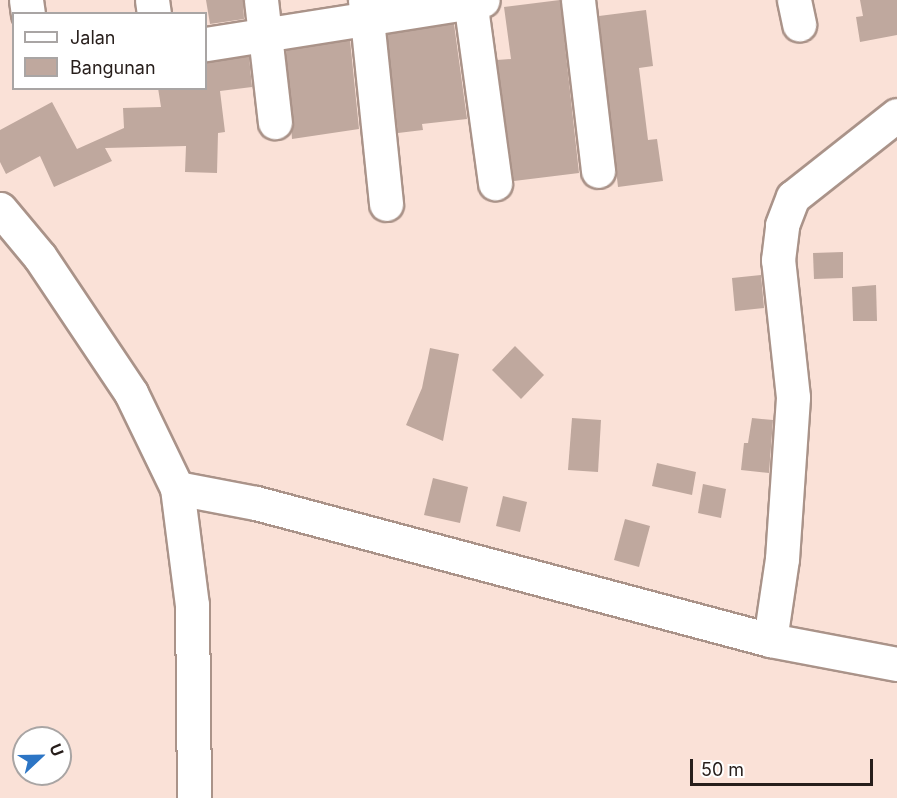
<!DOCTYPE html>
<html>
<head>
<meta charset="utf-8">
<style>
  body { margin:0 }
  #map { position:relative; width:897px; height:798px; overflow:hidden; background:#fae1d7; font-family:Inter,sans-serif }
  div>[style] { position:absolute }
  .building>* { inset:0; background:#bfa89e }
  .roads { filter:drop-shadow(2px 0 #aa9389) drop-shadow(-2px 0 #aa9389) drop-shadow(0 2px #aa9389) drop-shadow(0 -2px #aa9389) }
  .minor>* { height:33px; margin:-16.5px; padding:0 16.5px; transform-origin:16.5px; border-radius:16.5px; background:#fff }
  span { translate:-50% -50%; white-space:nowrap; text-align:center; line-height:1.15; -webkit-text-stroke:4.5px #fff; paint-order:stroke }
  .legend { position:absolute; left:12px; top:12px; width:195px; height:78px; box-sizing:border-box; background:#fff; border:2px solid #a9a5a4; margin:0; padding:8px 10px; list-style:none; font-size:18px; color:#271e1b }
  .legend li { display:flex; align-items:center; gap:12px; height:30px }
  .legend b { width:30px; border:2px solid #a9a5a4 }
  .north { position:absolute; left:12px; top:726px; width:60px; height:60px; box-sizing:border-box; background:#fff; border:2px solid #a9a5a4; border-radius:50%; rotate:68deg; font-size:16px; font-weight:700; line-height:24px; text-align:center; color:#271e1b }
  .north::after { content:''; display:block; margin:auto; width:21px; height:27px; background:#2c75c5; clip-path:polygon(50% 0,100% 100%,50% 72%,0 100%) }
  .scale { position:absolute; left:690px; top:759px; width:183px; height:27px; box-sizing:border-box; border:3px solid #271e1b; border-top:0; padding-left:8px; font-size:18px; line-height:21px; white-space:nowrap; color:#271e1b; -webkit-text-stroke:4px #fff; paint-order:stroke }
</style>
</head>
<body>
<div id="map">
  <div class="building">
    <div style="clip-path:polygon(206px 0,243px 0,244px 19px,210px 24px)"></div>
    <div style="clip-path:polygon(560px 0,579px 173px,514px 181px,497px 60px,511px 59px,504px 7px)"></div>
    <div style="clip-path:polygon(860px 0,897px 0,897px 35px,860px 42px,856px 17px,863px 16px)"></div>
    <div style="clip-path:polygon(646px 10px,653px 66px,639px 68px,648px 140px,657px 139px,663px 181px,618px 187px,599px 16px)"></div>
    <div style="clip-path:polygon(454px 24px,467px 119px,422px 124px,423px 130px,398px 133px,387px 34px)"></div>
    <div style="clip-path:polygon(350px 40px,359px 129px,292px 139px,286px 50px)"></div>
    <div style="clip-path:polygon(249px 56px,252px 87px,220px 91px,225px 132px,218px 133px,217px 173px,185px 172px,186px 146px,105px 148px,112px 161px,54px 187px,40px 156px,6px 174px,0 162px,0 130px,52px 102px,77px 149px,124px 128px,123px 108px,161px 107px,158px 88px,206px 88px,206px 62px)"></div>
    <div style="clip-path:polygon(843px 252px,843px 278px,814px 279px,813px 253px)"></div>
    <div style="clip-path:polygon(761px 275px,764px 308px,735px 311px,732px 278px)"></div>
    <div style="clip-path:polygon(876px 285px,877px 321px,853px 321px,852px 287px)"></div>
    <div style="clip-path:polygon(515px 346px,544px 375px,521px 399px,492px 370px)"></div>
    <div style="clip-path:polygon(430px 348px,459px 354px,443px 441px,406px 425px,422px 388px)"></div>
    <div style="clip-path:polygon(572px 418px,601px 420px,598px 472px,568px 470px)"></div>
    <div style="clip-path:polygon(752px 418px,773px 420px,769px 473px,741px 470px,744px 443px,748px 443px)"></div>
    <div style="clip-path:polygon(657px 463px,696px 472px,692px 495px,652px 486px)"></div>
    <div style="clip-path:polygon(433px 478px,468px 487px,460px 523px,424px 515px)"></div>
    <div style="clip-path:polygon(703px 484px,726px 489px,721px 518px,698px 513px)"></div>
    <div style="clip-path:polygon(503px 496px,527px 502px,520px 532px,496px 526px)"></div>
    <div style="clip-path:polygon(625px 519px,650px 526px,639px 567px,614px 560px)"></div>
  </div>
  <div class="roads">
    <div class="minor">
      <div style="left:26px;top:0;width:14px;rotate:82deg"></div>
      <div style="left:152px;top:0;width:14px;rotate:82deg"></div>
      <div style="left:261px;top:0;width:123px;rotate:83.5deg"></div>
      <div style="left:365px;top:0;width:205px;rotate:84.1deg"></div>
      <div style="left:470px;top:0;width:185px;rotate:82.2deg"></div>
      <div style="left:578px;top:0;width:172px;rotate:83.3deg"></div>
      <div style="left:794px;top:0;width:25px;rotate:78deg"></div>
      <div style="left:206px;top:44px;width:280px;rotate:-9deg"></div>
      <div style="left:0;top:209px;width:62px;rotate:50.2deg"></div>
      <div style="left:40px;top:257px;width:164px;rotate:56.2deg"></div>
      <div style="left:131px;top:393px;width:106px;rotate:64.2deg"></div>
      <div style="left:177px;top:488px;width:118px;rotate:82.7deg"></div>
      <div style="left:192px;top:605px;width:193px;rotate:89.4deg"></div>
      <div style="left:177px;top:488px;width:80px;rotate:10.8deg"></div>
      <div style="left:256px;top:503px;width:532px;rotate:14.92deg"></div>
      <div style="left:770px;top:640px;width:129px;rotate:10.7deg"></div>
      <div style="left:770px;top:640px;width:82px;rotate:-81.6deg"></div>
      <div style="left:782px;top:559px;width:162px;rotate:-86.1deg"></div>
      <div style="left:793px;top:397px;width:138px;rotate:-96.2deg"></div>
      <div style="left:778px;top:260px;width:35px;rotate:-83deg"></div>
      <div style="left:782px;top:225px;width:30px;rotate:-69deg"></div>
      <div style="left:793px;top:197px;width:132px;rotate:-38.3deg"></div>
    </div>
  </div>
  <ul class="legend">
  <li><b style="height:8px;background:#fff"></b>Jalan</li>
  <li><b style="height:16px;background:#bfa89e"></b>Bangunan</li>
  </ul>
  <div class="north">U</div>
  <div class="scale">50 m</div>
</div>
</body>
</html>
